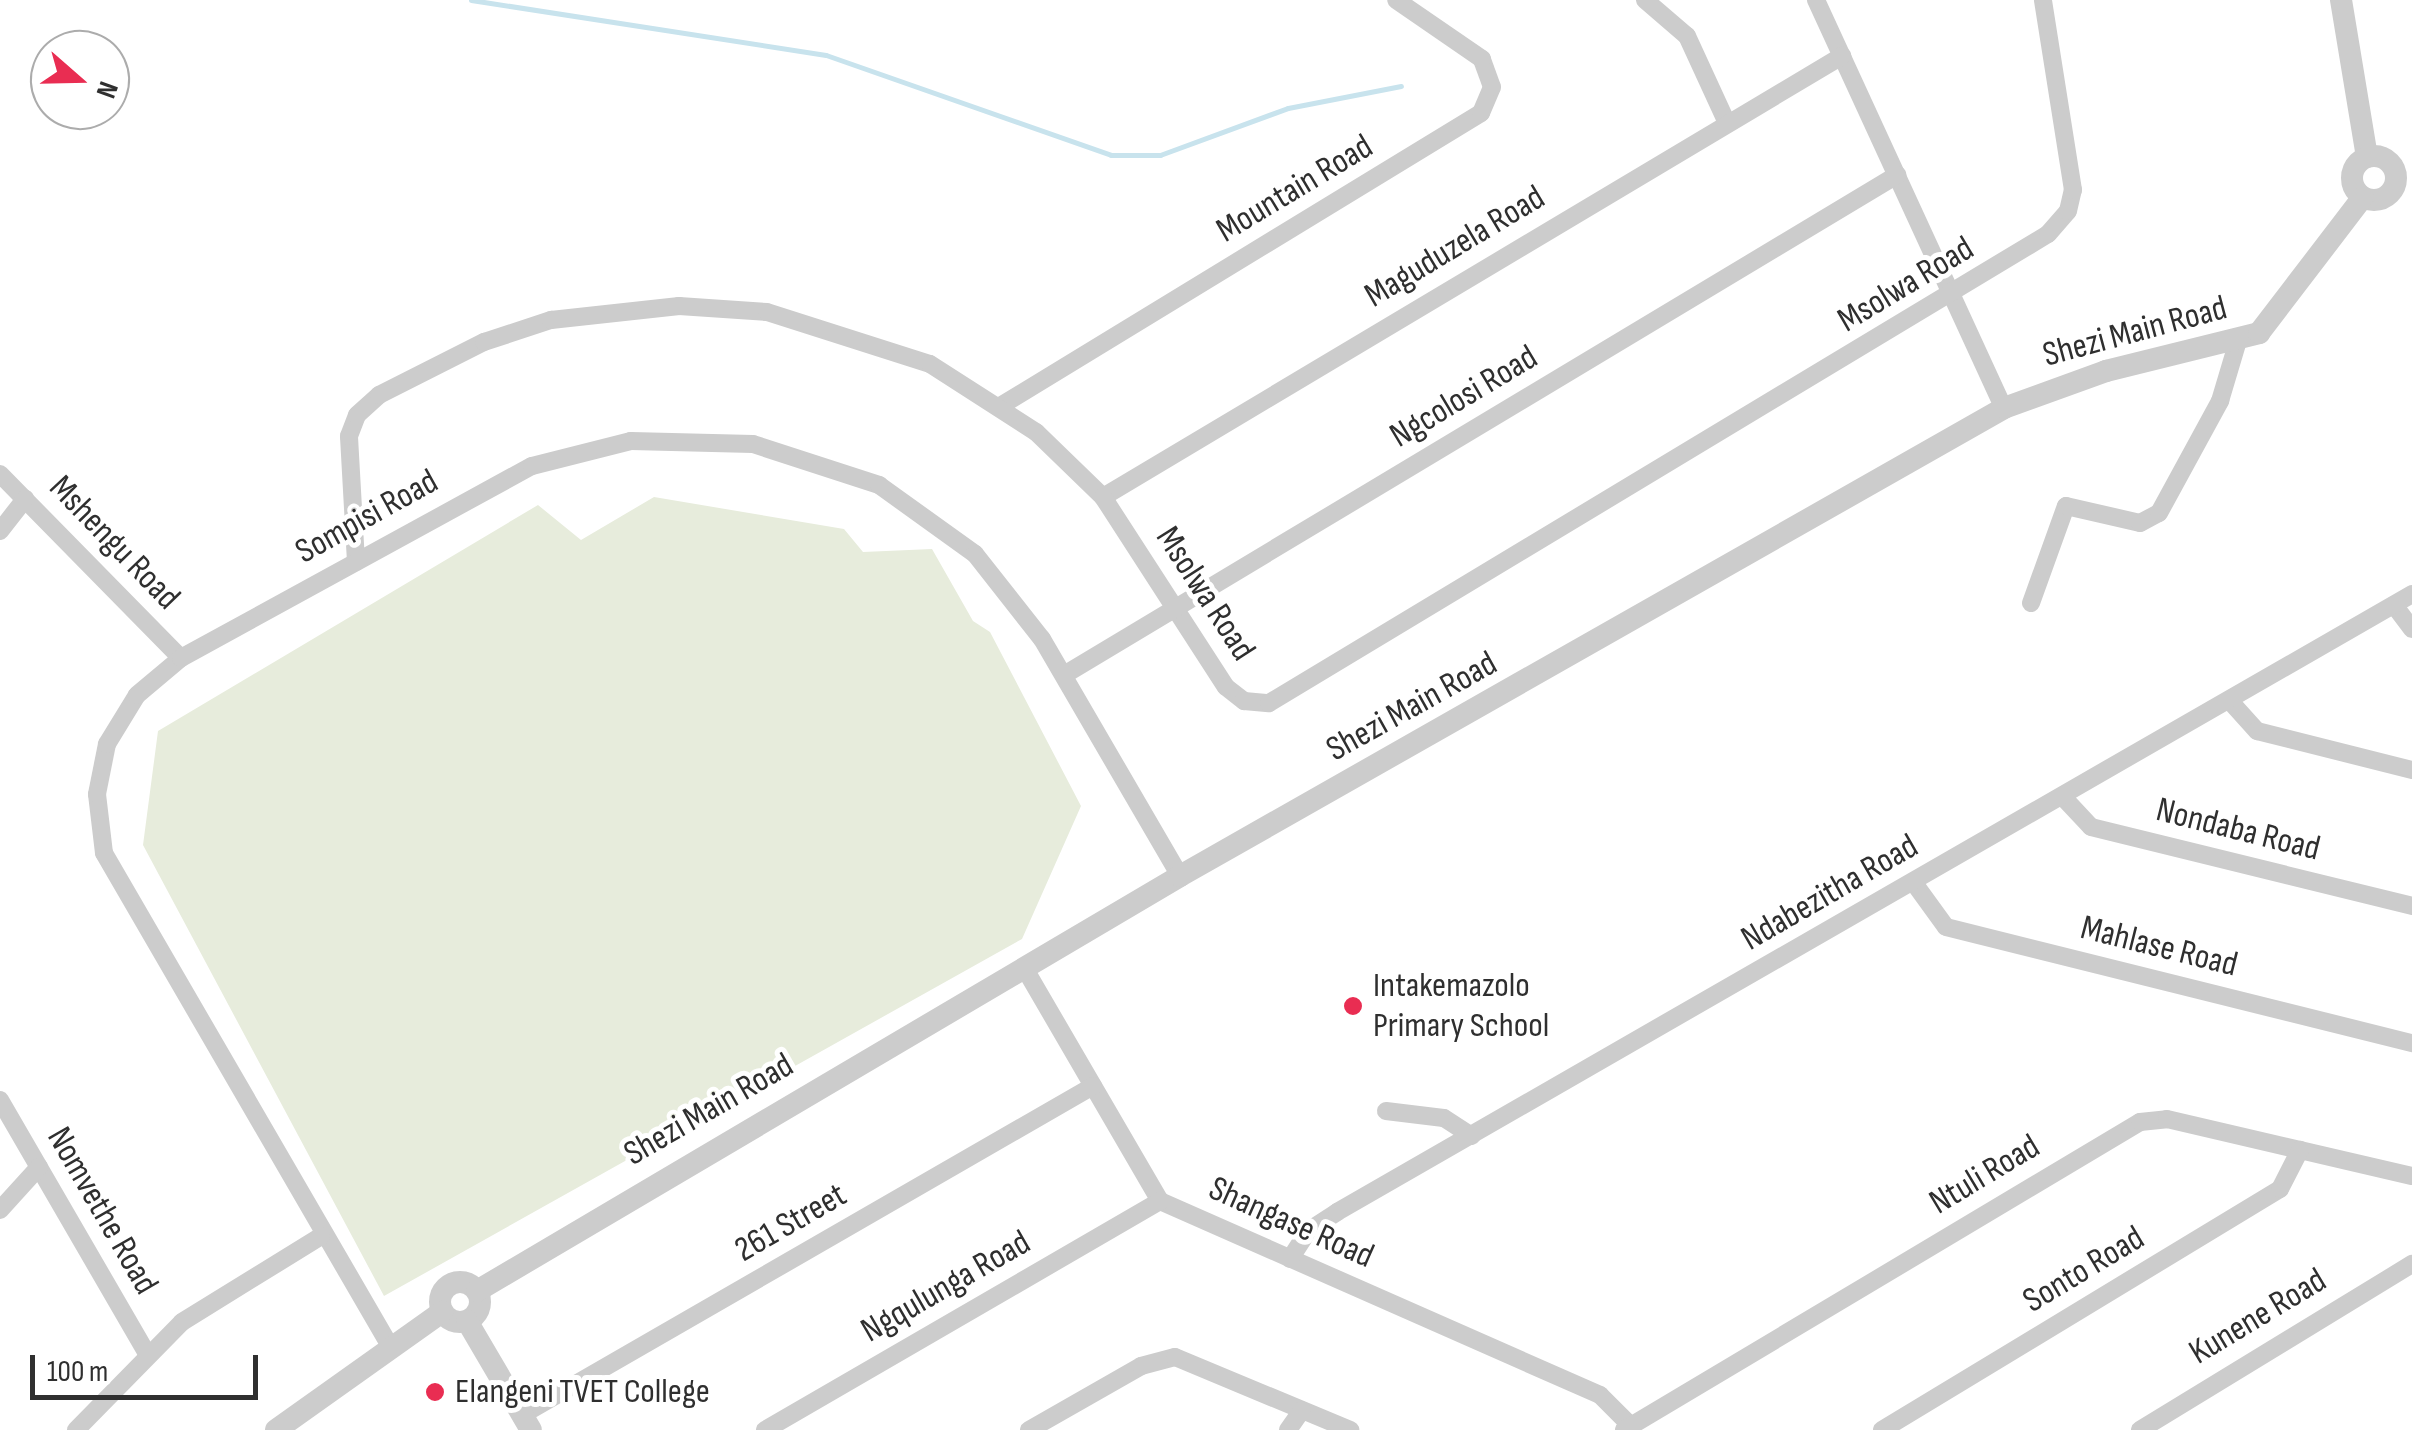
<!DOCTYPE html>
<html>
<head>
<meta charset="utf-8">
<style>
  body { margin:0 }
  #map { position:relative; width:2412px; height:1430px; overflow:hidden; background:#fff; font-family:"Sofia Sans Condensed",sans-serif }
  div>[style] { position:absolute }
  .green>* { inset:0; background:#e7ecdc }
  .stream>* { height:5px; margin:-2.5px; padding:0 2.5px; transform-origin:2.5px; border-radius:2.5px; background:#c8e3ed }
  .minor>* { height:18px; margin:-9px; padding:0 9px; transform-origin:9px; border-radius:9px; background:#ccc }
  .tertiary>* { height:22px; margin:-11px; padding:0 11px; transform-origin:11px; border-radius:11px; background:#ccc }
  .tertiary>.ring { margin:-11px; padding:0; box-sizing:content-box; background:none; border:22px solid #ccc; border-radius:50% }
  .dots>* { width:28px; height:28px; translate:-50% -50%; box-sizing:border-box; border:5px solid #fff; border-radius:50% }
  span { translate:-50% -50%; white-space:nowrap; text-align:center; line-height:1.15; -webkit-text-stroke:10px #fff; paint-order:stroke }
  .street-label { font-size:35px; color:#2f2f2f }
  .poi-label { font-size:35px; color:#2f2f2f }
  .left { translate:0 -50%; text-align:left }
  .north { position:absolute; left:30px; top:30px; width:100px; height:100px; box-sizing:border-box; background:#fff; border:2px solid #acacac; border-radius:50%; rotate:110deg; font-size:28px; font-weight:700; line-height:40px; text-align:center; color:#2f2f2f }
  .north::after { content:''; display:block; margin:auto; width:35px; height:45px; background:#e92d52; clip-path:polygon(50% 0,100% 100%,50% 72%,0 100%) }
  .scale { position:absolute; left:30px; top:1355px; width:228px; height:45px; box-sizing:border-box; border:5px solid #2f2f2f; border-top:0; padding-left:12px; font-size:30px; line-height:35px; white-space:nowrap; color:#2f2f2f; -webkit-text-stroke:8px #fff; paint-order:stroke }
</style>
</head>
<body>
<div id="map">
  <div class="green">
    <div style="clip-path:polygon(654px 497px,844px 529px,863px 552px,932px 549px,973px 621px,990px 632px,1081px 806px,1022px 939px,384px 1296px,143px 845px,158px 731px,538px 505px,581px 540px)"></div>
  </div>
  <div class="stream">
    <div style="left:471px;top:0;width:359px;rotate:8.8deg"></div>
    <div style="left:826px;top:55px;width:302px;rotate:19.3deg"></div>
    <div style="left:1111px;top:155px;width:49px"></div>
    <div style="left:1160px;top:155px;width:136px;rotate:-20.2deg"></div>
    <div style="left:1288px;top:108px;width:115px;rotate:-11deg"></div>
  </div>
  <div class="minor">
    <div style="left:1645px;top:0;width:55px;rotate:40.6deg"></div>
    <div style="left:1687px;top:36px;width:96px;rotate:65.3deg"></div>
    <div style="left:1816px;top:0;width:449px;rotate:65.3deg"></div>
    <div style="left:1002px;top:405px;width:561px;rotate:-31.37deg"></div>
    <div style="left:1481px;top:113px;width:28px;rotate:-67deg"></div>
    <div style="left:1492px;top:87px;width:30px;rotate:-110deg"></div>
    <div style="left:1482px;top:59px;width:104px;rotate:-145.5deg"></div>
    <div style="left:0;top:474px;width:258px;rotate:45.5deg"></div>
    <div style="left:1103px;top:497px;width:861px;rotate:-30.83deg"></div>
    <div style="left:0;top:531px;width:41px;rotate:-52deg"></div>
    <div style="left:356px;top:562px;width:126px;rotate:-93.2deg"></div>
    <div style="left:349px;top:436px;width:22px;rotate:-69deg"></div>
    <div style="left:357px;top:415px;width:30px;rotate:-42deg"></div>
    <div style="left:379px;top:395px;width:118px;rotate:-26.8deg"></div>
    <div style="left:484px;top:342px;width:71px;rotate:-18.2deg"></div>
    <div style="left:551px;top:320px;width:129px;rotate:-6.2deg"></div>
    <div style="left:679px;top:306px;width:88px;rotate:3.9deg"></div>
    <div style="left:767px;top:312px;width:171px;rotate:17.7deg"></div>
    <div style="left:930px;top:364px;width:126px;rotate:32.7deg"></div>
    <div style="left:1036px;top:432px;width:93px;rotate:44.1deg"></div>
    <div style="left:1103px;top:497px;width:226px;rotate:57.1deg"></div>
    <div style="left:1226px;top:687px;width:23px;rotate:38deg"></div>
    <div style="left:1244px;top:701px;width:25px;rotate:5deg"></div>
    <div style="left:1269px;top:703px;width:909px;rotate:-31.05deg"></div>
    <div style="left:2048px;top:234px;width:30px;rotate:-49deg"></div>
    <div style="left:2068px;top:211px;width:22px;rotate:-77deg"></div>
    <div style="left:2073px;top:190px;width:192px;rotate:-99deg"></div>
    <div style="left:2031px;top:603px;width:103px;rotate:-70.2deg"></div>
    <div style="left:2066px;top:506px;width:76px;rotate:12.9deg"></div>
    <div style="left:2140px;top:523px;width:21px;rotate:-28deg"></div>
    <div style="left:2159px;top:513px;width:128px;rotate:-61.4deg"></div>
    <div style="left:2220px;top:401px;width:59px;rotate:-73.4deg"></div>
    <div style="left:2394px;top:605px;width:30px;rotate:53deg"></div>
    <div style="left:1064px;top:675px;width:972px;rotate:-30.97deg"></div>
    <div style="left:2229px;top:700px;width:42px;rotate:47.9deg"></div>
    <div style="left:2257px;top:731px;width:160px;rotate:14.1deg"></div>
    <div style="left:2062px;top:796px;width:42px;rotate:46.9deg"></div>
    <div style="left:2091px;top:827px;width:331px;rotate:13.8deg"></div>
    <div style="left:1914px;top:883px;width:54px;rotate:54deg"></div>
    <div style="left:1946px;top:927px;width:480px;rotate:14deg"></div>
    <div style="left:1025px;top:969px;width:268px;rotate:59.8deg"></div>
    <div style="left:1160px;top:1201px;width:481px;rotate:23.8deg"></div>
    <div style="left:1600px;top:1395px;width:44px;rotate:45deg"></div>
    <div style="left:0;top:1100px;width:295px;rotate:59.9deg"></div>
    <div style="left:1386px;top:1111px;width:58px;rotate:6.9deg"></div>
    <div style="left:1444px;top:1118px;width:33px;rotate:33deg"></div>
    <div style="left:0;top:1210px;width:58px;rotate:-47.8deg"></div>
    <div style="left:1290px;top:1259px;width:33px;rotate:-57deg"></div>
    <div style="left:1308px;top:1231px;width:35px;rotate:-33deg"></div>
    <div style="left:1337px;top:1212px;width:1240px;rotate:-29.89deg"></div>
    <div style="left:390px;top:1346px;width:570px;rotate:-120.12deg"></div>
    <div style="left:104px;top:853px;width:59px;rotate:-96.8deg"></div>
    <div style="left:97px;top:794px;width:51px;rotate:-78.7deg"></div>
    <div style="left:107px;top:744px;width:57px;rotate:-58.5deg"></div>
    <div style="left:137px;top:695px;width:57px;rotate:-40.1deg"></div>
    <div style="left:181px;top:658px;width:400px;rotate:-28.7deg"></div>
    <div style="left:532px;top:466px;width:102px;rotate:-14.2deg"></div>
    <div style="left:631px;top:441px;width:122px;rotate:1.4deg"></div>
    <div style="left:753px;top:444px;width:133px;rotate:18deg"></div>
    <div style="left:879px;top:485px;width:118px;rotate:35.7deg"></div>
    <div style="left:975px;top:554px;width:108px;rotate:51.8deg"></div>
    <div style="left:1042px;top:639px;width:274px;rotate:59.8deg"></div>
    <div style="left:522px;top:1415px;width:659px;rotate:-29.95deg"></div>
    <div style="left:76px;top:1430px;width:151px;rotate:-45.5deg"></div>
    <div style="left:182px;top:1322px;width:163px;rotate:-31.7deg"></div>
    <div style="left:765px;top:1430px;width:457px;rotate:-30.1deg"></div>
    <div style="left:1029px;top:1430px;width:129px;rotate:-29.7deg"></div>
    <div style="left:1141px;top:1366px;width:35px;rotate:-15deg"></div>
    <div style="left:1175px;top:1357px;width:190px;rotate:22.6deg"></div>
    <div style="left:1288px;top:1430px;width:24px;rotate:-55deg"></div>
    <div style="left:1624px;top:1430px;width:601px;rotate:-30.83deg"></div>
    <div style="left:2140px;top:1122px;width:27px;rotate:-6deg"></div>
    <div style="left:2167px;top:1119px;width:252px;rotate:13.1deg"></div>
    <div style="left:1882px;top:1430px;width:465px;rotate:-31.2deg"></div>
    <div style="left:2280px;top:1189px;width:44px;rotate:-62.9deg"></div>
    <div style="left:2140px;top:1430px;width:319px;rotate:-31.4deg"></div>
  </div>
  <div class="tertiary">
    <div style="left:2341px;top:0;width:159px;rotate:80.6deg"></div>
    <div class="ring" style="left:2352px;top:156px;width:22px;height:22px"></div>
    <div class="ring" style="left:440px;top:1282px;width:18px;height:18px"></div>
    <div style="left:477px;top:1291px;width:816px;rotate:-30.55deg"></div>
    <div style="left:1180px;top:876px;width:948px;rotate:-29.59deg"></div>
    <div style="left:2004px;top:408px;width:109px;rotate:-19.9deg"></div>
    <div style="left:2106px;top:371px;width:158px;rotate:-13.9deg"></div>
    <div style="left:2259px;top:333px;width:171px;rotate:-52.6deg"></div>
    <div style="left:467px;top:1321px;width:126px;rotate:59.6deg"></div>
    <div style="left:276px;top:1430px;width:204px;rotate:-35.4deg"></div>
  </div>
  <div class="dots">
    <div style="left:1353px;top:1006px;background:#e92d52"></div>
    <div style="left:435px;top:1392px;background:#e92d52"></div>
  </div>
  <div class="street-label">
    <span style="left:1295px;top:189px;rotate:-31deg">Mountain Road</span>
    <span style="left:1455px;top:247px;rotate:-31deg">Maguduzela Road</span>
    <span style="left:1906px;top:285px;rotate:-31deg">Msolwa Road</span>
    <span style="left:2135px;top:332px;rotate:-15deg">Shezi Main Road</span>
    <span style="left:1464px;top:397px;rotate:-31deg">Ngcolosi Road</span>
    <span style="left:367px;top:517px;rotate:-29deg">Sompisi Road</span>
    <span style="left:114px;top:543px;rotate:46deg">Mshengu Road</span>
    <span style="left:1205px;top:594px;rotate:57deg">Msolwa Road</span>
    <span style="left:1412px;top:707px;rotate:-29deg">Shezi Main Road</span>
    <span style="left:2238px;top:830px;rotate:14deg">Nondaba Road</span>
    <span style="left:1830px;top:893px;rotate:-30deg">Ndabezitha Road</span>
    <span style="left:2159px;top:947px;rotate:14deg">Mahlase Road</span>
    <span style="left:709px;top:1110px;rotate:-30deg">Shezi Main Road</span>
    <span style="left:1985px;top:1175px;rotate:-31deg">Ntuli Road</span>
    <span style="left:102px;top:1211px;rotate:60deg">Nomvethe Road</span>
    <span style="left:791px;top:1223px;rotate:-30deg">261 Street</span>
    <span style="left:1291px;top:1223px;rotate:24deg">Shangase Road</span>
    <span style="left:2084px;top:1270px;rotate:-31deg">Sonto Road</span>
    <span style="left:946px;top:1287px;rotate:-30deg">Ngqulunga Road</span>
    <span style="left:2258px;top:1317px;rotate:-31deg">Kunene Road</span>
  </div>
  <div class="poi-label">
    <span class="left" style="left:1373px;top:1006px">Intakemazolo<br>Primary School</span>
    <span class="left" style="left:455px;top:1392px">Elangeni TVET College</span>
  </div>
  <div class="north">N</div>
  <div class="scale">100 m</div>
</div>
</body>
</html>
